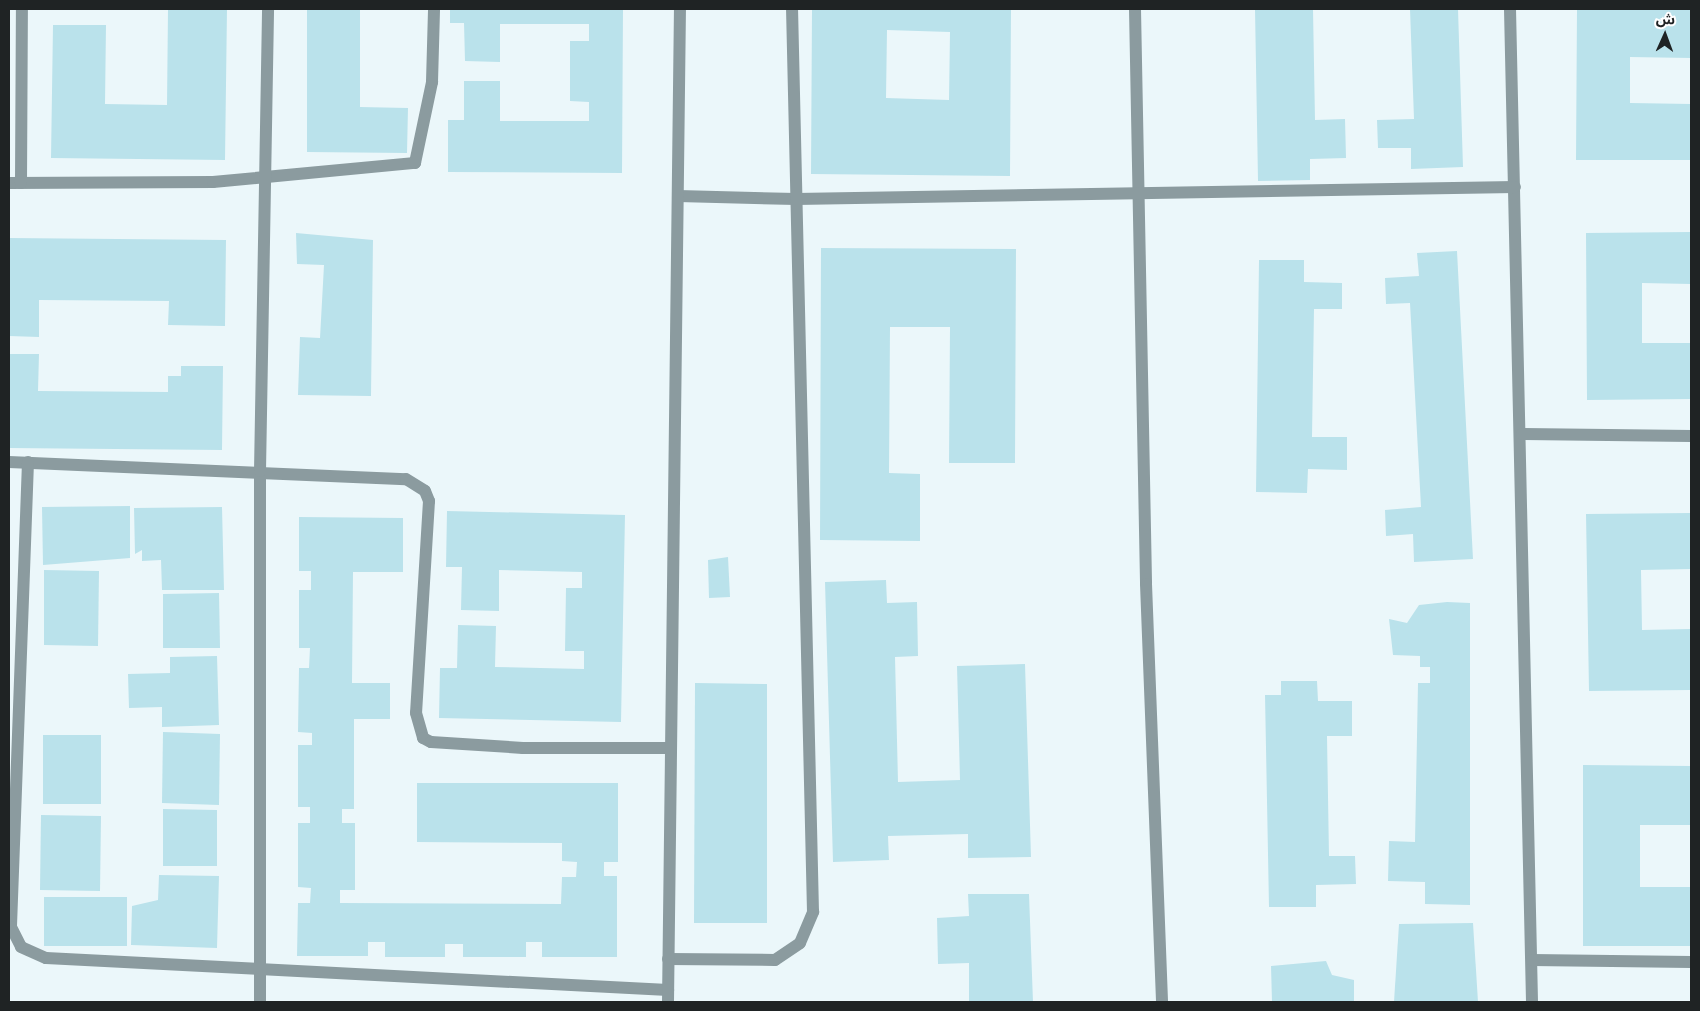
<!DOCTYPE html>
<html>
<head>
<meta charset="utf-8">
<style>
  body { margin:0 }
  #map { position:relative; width:1700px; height:1011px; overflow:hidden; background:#ebf7fa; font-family:"Nunito Sans","Noto Sans Arabic",sans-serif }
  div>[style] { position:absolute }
  .building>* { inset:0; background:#bae2eb }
  .minor>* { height:12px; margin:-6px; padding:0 6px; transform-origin:6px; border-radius:6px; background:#8b9b9f }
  span { translate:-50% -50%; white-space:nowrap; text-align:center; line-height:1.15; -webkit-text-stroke:4px #fff; paint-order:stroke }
  .frame { position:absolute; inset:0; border:10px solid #1f2324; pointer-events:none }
  .north { position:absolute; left:1640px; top:10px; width:50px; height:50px; -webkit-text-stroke:4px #fff; paint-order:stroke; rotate:2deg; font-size:14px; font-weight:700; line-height:20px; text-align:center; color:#1f2324 }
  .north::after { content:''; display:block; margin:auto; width:18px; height:22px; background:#1f2324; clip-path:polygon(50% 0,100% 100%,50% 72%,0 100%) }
</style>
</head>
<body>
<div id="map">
  <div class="building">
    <div style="clip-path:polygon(168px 9px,227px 9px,225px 160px,51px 158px,53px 25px,106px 25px,105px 104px,167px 105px)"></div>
    <div style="clip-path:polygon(307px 9px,360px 9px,360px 107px,408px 108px,407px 153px,307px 152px)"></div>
    <div style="clip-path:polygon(450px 9px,623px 9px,622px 173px,448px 172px,448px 120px,464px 120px,464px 81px,500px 81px,500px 121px,589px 121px,589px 102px,570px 101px,570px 41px,589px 41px,589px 24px,500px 24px,500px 62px,465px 61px,464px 23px,450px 23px)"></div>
    <div style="clip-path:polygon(evenodd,812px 9px,1011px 9px,1010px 176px,811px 174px,812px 9px,887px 30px,950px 32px,949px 100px,886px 98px,887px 30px)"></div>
    <div style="clip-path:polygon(1255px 9px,1313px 9px,1315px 120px,1345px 119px,1346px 158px,1310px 159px,1310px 180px,1258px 181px)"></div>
    <div style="clip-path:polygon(1410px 9px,1458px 9px,1463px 167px,1411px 169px,1411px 148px,1378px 148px,1377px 120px,1414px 119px)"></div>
    <div style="clip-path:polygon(1577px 9px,1691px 9px,1691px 58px,1630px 57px,1630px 103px,1691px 104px,1691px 160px,1576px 160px)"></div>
    <div style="clip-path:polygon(1691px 232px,1691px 284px,1642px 283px,1642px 343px,1691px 343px,1691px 399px,1587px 400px,1586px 233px)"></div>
    <div style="clip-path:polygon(296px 233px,373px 240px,371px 396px,298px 395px,300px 337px,320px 338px,324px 265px,297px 264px)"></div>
    <div style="clip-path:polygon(9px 238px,226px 240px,225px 326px,168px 325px,169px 301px,39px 300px,39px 337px,9px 336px)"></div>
    <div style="clip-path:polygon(821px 248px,1016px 249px,1015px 463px,949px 463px,950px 327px,890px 327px,889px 473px,920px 474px,920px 541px,820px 540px)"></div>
    <div style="clip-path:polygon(1457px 251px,1473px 559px,1414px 562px,1413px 534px,1386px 536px,1385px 510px,1421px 507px,1410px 303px,1386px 304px,1385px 278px,1419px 276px,1417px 253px)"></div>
    <div style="clip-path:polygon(1259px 260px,1304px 260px,1304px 282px,1342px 283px,1342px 309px,1314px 309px,1312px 437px,1347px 437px,1347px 470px,1308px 469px,1307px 493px,1256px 492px)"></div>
    <div style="clip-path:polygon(9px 354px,39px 354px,38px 391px,168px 392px,168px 376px,181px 376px,181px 366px,223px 366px,222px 450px,9px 448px)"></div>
    <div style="clip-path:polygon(130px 506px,130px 558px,43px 565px,42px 507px)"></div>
    <div style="clip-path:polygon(222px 507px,224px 590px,162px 590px,161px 560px,142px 561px,142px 550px,135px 554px,134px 508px)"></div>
    <div style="clip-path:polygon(447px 511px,625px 515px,621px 722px,439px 718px,440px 668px,457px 668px,458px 625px,496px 626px,495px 667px,584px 669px,584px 651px,565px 651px,566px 588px,582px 588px,582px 572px,499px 570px,499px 611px,461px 610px,462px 567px,446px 567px)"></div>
    <div style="clip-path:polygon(1691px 513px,1691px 569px,1641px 570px,1642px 630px,1691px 629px,1691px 690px,1589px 691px,1586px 514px)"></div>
    <div style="clip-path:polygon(299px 517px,403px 518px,403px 572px,353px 572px,352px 683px,390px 683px,390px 719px,354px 719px,354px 809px,342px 809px,342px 823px,355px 823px,355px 890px,340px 890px,340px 903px,561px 904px,562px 877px,576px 877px,577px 862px,562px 861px,562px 843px,417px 842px,417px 783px,618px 783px,618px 862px,604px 862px,604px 876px,617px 876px,617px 957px,542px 957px,542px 942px,526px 942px,526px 957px,463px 957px,463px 944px,445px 944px,445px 957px,385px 957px,385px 942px,368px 942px,368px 956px,297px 956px,298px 903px,310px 903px,311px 888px,298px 887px,298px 823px,310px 823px,310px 807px,298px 807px,298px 745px,312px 745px,312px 733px,298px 732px,299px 668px,309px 668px,310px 648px,299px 648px,299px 590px,311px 590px,311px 571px,299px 571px)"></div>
    <div style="clip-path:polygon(728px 557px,730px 597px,709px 598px,708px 560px)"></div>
    <div style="clip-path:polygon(44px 570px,99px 571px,98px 646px,44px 645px)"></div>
    <div style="clip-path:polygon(886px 580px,887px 603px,917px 602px,918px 656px,895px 657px,898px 782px,960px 780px,957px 666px,1025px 664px,1031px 857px,968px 858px,968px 834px,888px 836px,889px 860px,833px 862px,825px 582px)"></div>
    <div style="clip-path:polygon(219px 593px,220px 648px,163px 648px,163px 594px)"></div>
    <div style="clip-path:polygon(1447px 602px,1470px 603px,1470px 905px,1425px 904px,1425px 882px,1388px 881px,1389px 841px,1415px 842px,1418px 683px,1430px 683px,1430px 667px,1420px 667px,1420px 656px,1393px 655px,1389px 619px,1407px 623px,1419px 605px)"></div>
    <div style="clip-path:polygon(217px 656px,219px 725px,162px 727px,162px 707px,129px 708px,128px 674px,170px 673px,170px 657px)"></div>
    <div style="clip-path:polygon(1281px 681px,1317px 681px,1318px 701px,1352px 701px,1352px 736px,1327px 736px,1329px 856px,1355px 856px,1356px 884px,1316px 885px,1316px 907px,1269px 907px,1265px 695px,1281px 695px)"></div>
    <div style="clip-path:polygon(695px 683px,767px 684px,767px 923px,694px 923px)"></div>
    <div style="clip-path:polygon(163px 732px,220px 734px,219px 805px,162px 803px)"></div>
    <div style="clip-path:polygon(43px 735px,101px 735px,101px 804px,43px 804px)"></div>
    <div style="clip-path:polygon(1583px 765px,1691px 766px,1691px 825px,1640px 825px,1640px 887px,1691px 887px,1691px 946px,1583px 946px)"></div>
    <div style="clip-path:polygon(163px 809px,217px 810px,217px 866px,163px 866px)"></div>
    <div style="clip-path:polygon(41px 815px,101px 816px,100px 891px,40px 890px)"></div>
    <div style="clip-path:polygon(159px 875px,219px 876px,217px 948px,131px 945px,132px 906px,158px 900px)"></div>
    <div style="clip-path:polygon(968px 894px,1029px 894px,1033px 1002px,969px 1002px,969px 963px,938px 964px,937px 918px,969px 916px)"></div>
    <div style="clip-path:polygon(44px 897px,127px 897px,127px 946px,44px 946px)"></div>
    <div style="clip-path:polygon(1473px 923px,1478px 1002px,1394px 1002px,1399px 924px)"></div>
    <div style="clip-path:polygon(1326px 961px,1332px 975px,1354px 980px,1354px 1002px,1272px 1002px,1271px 966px)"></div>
  </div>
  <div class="minor">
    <div style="left:1135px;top:9px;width:575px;rotate:88.9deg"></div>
    <div style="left:1146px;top:584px;width:418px;rotate:87.8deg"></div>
    <div style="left:1510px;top:9px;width:993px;rotate:88.73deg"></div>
    <div style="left:9px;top:183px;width:204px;rotate:-0.3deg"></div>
    <div style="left:213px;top:182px;width:203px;rotate:-5.4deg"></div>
    <div style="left:415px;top:163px;width:83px;rotate:-78.1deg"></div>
    <div style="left:432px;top:82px;width:73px;rotate:-88.4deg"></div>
    <div style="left:21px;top:183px;width:174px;rotate:-89.7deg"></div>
    <div style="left:678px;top:196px;width:118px;rotate:1.5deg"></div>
    <div style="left:796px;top:199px;width:719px;rotate:-0.96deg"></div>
    <div style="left:1522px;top:434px;width:169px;rotate:0.7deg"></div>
    <div style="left:9px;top:462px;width:397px;rotate:2.5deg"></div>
    <div style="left:406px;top:479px;width:22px;rotate:32deg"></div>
    <div style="left:425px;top:491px;width:11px;rotate:68deg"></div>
    <div style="left:429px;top:501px;width:212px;rotate:93.5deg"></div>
    <div style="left:416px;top:713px;width:26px;rotate:74deg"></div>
    <div style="left:423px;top:738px;width:9px;rotate:27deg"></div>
    <div style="left:431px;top:742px;width:92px;rotate:3.7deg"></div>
    <div style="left:523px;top:748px;width:148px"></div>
    <div style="left:28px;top:462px;width:465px;rotate:92.1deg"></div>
    <div style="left:11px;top:927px;width:22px;rotate:63deg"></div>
    <div style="left:21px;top:947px;width:27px;rotate:24deg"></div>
    <div style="left:46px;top:958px;width:623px;rotate:2.95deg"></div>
    <div style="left:668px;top:959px;width:107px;rotate:0.5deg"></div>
    <div style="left:775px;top:960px;width:30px;rotate:-34deg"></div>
    <div style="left:800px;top:943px;width:34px;rotate:-67deg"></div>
    <div style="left:813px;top:912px;width:903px;rotate:-91.33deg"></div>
    <div style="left:1532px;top:960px;width:159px;rotate:0.7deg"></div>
    <div style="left:260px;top:1002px;width:531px;rotate:-90deg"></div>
    <div style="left:260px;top:471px;width:462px;rotate:-89deg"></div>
    <div style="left:668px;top:1002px;width:993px;rotate:-89.31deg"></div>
  </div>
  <div class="frame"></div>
  <div class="north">ش</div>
</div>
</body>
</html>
